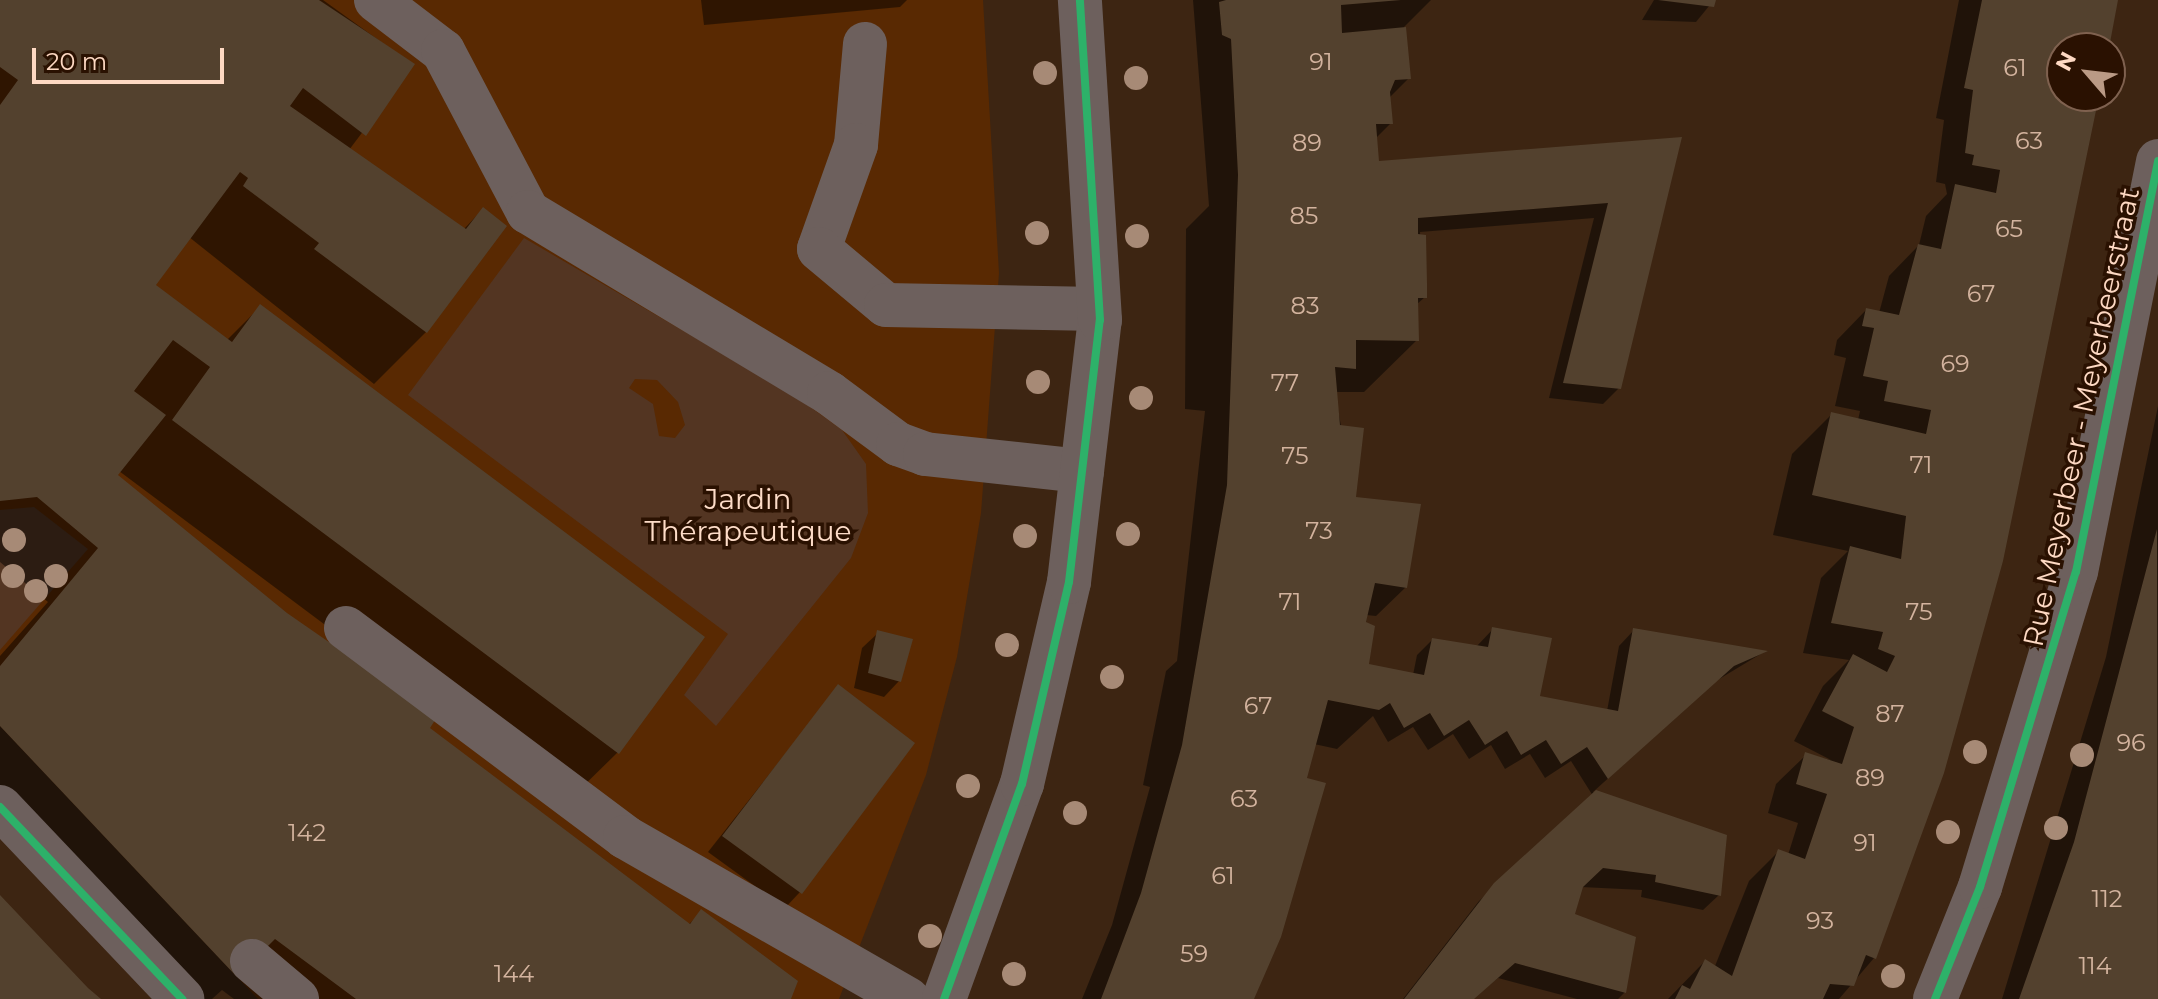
<!DOCTYPE html>
<html>
<head>
<meta charset="utf-8">
<style>
  body { margin:0 }
  #map { position:relative; width:2158px; height:999px; overflow:hidden; background:#3d2512; font-family:Montserrat,sans-serif }
  div>[style] { position:absolute }
  .built>* { inset:0; background:#592902 }
  .green>* { inset:0; background:#533522 }
  .shadow>* { inset:0; background:#0007 }
  .building>* { inset:0; background:#53412e }
  .minor>* { height:44px; margin:-22px; padding:0 22px; transform-origin:22px; border-radius:22px; background:#6d605d }
  .cycleway>* { height:8px; margin:-4px; padding:0 4px; transform-origin:4px; border-radius:4px; background:#2db169 }
  .trees>* { width:24px; height:24px; margin:-12px; border-radius:50%; background:#a78a76 }
  span { translate:-50% -50%; white-space:nowrap; text-align:center; line-height:1.15; -webkit-text-stroke:7px #2a1101; paint-order:stroke }
  .number-label { font-size:24px; color:#d3b39e }
  .number-label span { -webkit-text-stroke-width:0 }
  .street-label { font-size:28px; color:#fed9c3 }
  .park-label { font-size:28px; color:#fddcc8 }
  .north { position:absolute; left:2046px; top:32px; width:80px; height:80px; box-sizing:border-box; background:#2a1101; border:2px solid #7f614f; border-radius:50%; rotate:298deg; font-size:22px; font-weight:700; line-height:32px; text-align:center; color:#fed9c3 }
  .north::after { content:''; display:block; margin:auto; width:28px; height:36px; background:#ba9a85; clip-path:polygon(50% 0,100% 100%,50% 72%,0 100%) }
  .scale { position:absolute; left:32px; top:48px; width:192px; height:36px; box-sizing:border-box; border:4px solid #fed9c3; border-top:0; padding-left:10px; font-size:24px; line-height:28px; white-space:nowrap; color:#fed9c3; -webkit-text-stroke:6px #2a1101; paint-order:stroke }
</style>
</head>
<body>
<div id="map">
  <div class="built">
    <div style="clip-path:polygon(0 0,983px 0,999px 273px,981px 513px,957px 657px,926px 775px,839px 999px,258px 999px,0 726px)"></div>
  </div>
  <div class="green">
    <div style="clip-path:polygon(evenodd,524px 238px,795px 396px,842px 430px,866px 464px,868px 513px,851px 558px,716px 726px,684px 695px,728px 634px,408px 395px,524px 238px,635px 379px,657px 380px,678px 402px,685px 425px,675px 438px,659px 436px,653px 404px,629px 388px,635px 379px)"></div>
    <div style="clip-path:polygon(34px 507px,88px 549px,0 650px,0 510px)"></div>
  </div>
  <div class="shadow">
    <div style="clip-path:polygon(0 0,323px 0,413px 65px,349px 150px,463px 230px,483px 209px,426px 332px,374px 384px,189px 237px,153px 285px,227px 340px,260px 307px,618px 752px,565px 804px,119px 471px,115px 476px,427px 728px,688px 925px,702px 912px,784px 999px,234px 999px,222px 990px,212px 999px,156px 999px,0 833px,0 656px,48px 602px,0 562px)"></div>
    <div style="clip-path:polygon(701px 0,907px 0,900px 7px,704px 25px)"></div>
    <div style="clip-path:polygon(1193px 0,1431px 0,1404px 27px,1409px 78px,1388px 99px,1391px 123px,1375px 139px,1373px 164px,1679px 139px,1619px 388px,1603px 404px,1549px 398px,1594px 218px,1420px 232px,1425px 297px,1416px 305px,1417px 340px,1364px 392px,1335px 392px,1354px 499px,1406px 587px,1376px 616px,1366px 615px,1367px 665px,1413px 675px,1417px 655px,1432px 640px,1476px 647px,1493px 629px,1538px 698px,1607px 711px,1619px 646px,1634px 630px,1764px 652px,1716px 681px,1593px 792px,1725px 837px,1719px 895px,1703px 910px,1641px 897px,1642px 890px,1581px 887px,1573px 915px,1625px 992px,1618px 999px,1577px 999px,1498px 978px,1472px 999px,1403px 999px,1479px 901px,1593px 796px,1571px 761px,1545px 778px,1530px 754px,1505px 769px,1491px 745px,1469px 759px,1453px 734px,1428px 750px,1413px 727px,1388px 742px,1373px 716px,1337px 749px,1314px 744px,1252px 999px,1082px 999px,1112px 925px,1150px 787px,1143px 785px,1166px 671px,1177px 661px,1205px 411px,1185px 409px,1186px 229px,1209px 206px)"></div>
    <div style="clip-path:polygon(1654px 0,1714px 0,1696px 22px,1642px 20px)"></div>
    <div style="clip-path:polygon(1959px 0,2116px 0,2106px 48px,2062px 48px,2062px 96px,2097px 96px,1874px 958px,1839px 999px,1668px 999px,1705px 961px,1715px 966px,1749px 881px,1779px 851px,1788px 855px,1798px 823px,1768px 813px,1776px 784px,1806px 755px,1831px 760px,1794px 741px,1823px 686px,1849px 660px,1803px 653px,1821px 578px,1848px 551px,1773px 535px,1792px 454px,1832px 414px,1858px 420px,1860px 411px,1835px 406px,1846px 358px,1834px 355px,1837px 340px,1866px 310px,1879px 313px,1889px 276px,1919px 245px,1926px 216px,1947px 194px,1945px 184px,1936px 182px,1944px 120px,1936px 118px)"></div>
    <div style="clip-path:polygon(2158px 406px,2158px 999px,2002px 999px,2106px 657px)"></div>
    <div style="clip-path:polygon(878px 633px,899px 681px,884px 697px,854px 688px,862px 648px)"></div>
    <div style="clip-path:polygon(838px 687px,800px 892px,785px 908px,708px 852px)"></div>
  </div>
  <div class="building">
    <div style="clip-path:polygon(0 0,319px 0,415px 64px,366px 136px,303px 88px,290px 106px,466px 229px,483px 207px,507px 226px,427px 333px,314px 249px,319px 243px,243px 186px,248px 178px,240px 172px,156px 285px,232px 342px,260px 304px,705px 637px,619px 754px,172px 420px,210px 367px,173px 340px,134px 391px,166px 415px,118px 475px,287px 613px,437px 717px,430px 728px,690px 924px,701px 909px,798px 981px,791px 999px,356px 999px,275px 939px,237px 977px,0 726px,0 666px,98px 548px,37px 497px,0 501px,0 105px,18px 80px,0 67px)"></div>
    <div style="clip-path:polygon(1226px 0,1401px 0,1341px 5px,1342px 33px,1406px 27px,1411px 79px,1395px 80px,1390px 92px,1393px 124px,1376px 124px,1379px 161px,1682px 137px,1621px 389px,1563px 383px,1608px 203px,1418px 218px,1418px 234px,1426px 235px,1427px 284px,1427px 298px,1418px 298px,1419px 341px,1356px 340px,1356px 369px,1335px 367px,1340px 425px,1364px 428px,1356px 497px,1421px 504px,1407px 588px,1375px 583px,1366px 622px,1375px 626px,1369px 664px,1424px 675px,1432px 638px,1488px 647px,1492px 627px,1552px 638px,1540px 696px,1618px 711px,1633px 628px,1768px 651px,1734px 666px,1608px 779px,1587px 747px,1561px 764px,1546px 740px,1521px 755px,1507px 731px,1485px 745px,1469px 720px,1444px 736px,1430px 713px,1404px 728px,1390px 703px,1379px 710px,1328px 700px,1307px 778px,1326px 783px,1281px 937px,1254px 999px,1101px 999px,1141px 893px,1182px 745px,1227px 485px,1238px 175px,1231px 39px,1222px 35px,1219px 2px)"></div>
    <div style="clip-path:polygon(1658px 0,1716px 0,1714px 7px)"></div>
    <div style="clip-path:polygon(1982px 0,2118px 0,2109px 48px,2062px 48px,2062px 96px,2099px 96px,2003px 561px,1944px 773px,1876px 959px,1866px 955px,1854px 986px,1830px 984px,1823px 999px,1675px 999px,1682px 985px,1690px 989px,1705px 959px,1732px 976px,1778px 849px,1805px 859px,1827px 794px,1796px 784px,1805px 752px,1842px 764px,1854px 727px,1822px 711px,1853px 654px,1887px 672px,1895px 656px,1878px 649px,1883px 632px,1831px 623px,1850px 546px,1901px 559px,1906px 516px,1812px 495px,1831px 412px,1926px 434px,1931px 410px,1884px 401px,1888px 381px,1863px 376px,1874px 328px,1862px 326px,1866px 308px,1899px 315px,1918px 244px,1941px 249px,1955px 184px,1996px 193px,2000px 170px,1972px 165px,1974px 155px,1965px 153px,1973px 90px,1964px 88px)"></div>
    <div style="clip-path:polygon(2157px 529px,2158px 999px,2019px 999px,2074px 842px)"></div>
    <div style="clip-path:polygon(877px 630px,913px 639px,901px 682px,868px 673px)"></div>
    <div style="clip-path:polygon(838px 684px,915px 743px,802px 894px,722px 836px)"></div>
    <div style="clip-path:polygon(1596px 790px,1727px 835px,1721px 896px,1655px 882px,1656px 875px,1603px 868px,1583px 887px,1575px 914px,1636px 937px,1626px 993px,1515px 963px,1474px 999px,1404px 999px,1494px 883px)"></div>
    <div style="clip-path:polygon(0 895px,88px 988px,101px 999px,0 999px)"></div>
  </div>
  <div class="minor">
    <div style="left:376px;top:0;width:84px;rotate:37.3deg"></div>
    <div style="left:443px;top:51px;width:182px;rotate:62.2deg"></div>
    <div style="left:528px;top:212px;width:351px;rotate:31deg"></div>
    <div style="left:829px;top:393px;width:86px;rotate:36.5deg"></div>
    <div style="left:898px;top:444px;width:29px;rotate:20deg"></div>
    <div style="left:925px;top:454px;width:158px;rotate:6.2deg"></div>
    <div style="left:865px;top:44px;width:101px;rotate:95.1deg"></div>
    <div style="left:856px;top:145px;width:110px;rotate:109.6deg"></div>
    <div style="left:819px;top:249px;width:87px;rotate:39.9deg"></div>
    <div style="left:886px;top:305px;width:213px;rotate:1.1deg"></div>
    <div style="left:346px;top:628px;width:349px;rotate:36.8deg"></div>
    <div style="left:625px;top:837px;width:326px;rotate:29.8deg"></div>
    <div style="left:0;top:807px;width:265px;rotate:46.5deg"></div>
    <div style="left:252px;top:961px;width:59px;rotate:40.2deg"></div>
    <div style="left:944px;top:999px;width:229px;rotate:-70.1deg"></div>
    <div style="left:1022px;top:784px;width:207px;rotate:-76.9deg"></div>
    <div style="left:1069px;top:582px;width:264px;rotate:-83.3deg"></div>
    <div style="left:1100px;top:320px;width:321px;rotate:-93.6deg"></div>
    <div style="left:1935px;top:999px;width:121px;rotate:-68.1deg"></div>
    <div style="left:1980px;top:887px;width:329px;rotate:-73.1deg"></div>
    <div style="left:2076px;top:572px;width:419px;rotate:-78.7deg"></div>
  </div>
  <div class="cycleway">
    <div style="left:0;top:807px;width:265px;rotate:46.5deg"></div>
    <div style="left:944px;top:999px;width:229px;rotate:-70.1deg"></div>
    <div style="left:1022px;top:784px;width:207px;rotate:-76.9deg"></div>
    <div style="left:1069px;top:582px;width:264px;rotate:-83.3deg"></div>
    <div style="left:1100px;top:320px;width:321px;rotate:-93.6deg"></div>
    <div style="left:1935px;top:999px;width:121px;rotate:-68.1deg"></div>
    <div style="left:1980px;top:887px;width:329px;rotate:-73.1deg"></div>
    <div style="left:2076px;top:572px;width:419px;rotate:-78.7deg"></div>
  </div>
  <div class="trees">
    <div style="left:1045px;top:73px"></div>
    <div style="left:1136px;top:78px"></div>
    <div style="left:1037px;top:233px"></div>
    <div style="left:1137px;top:236px"></div>
    <div style="left:1038px;top:382px"></div>
    <div style="left:1141px;top:398px"></div>
    <div style="left:1128px;top:534px"></div>
    <div style="left:1025px;top:536px"></div>
    <div style="left:14px;top:540px"></div>
    <div style="left:13px;top:576px"></div>
    <div style="left:56px;top:576px"></div>
    <div style="left:36px;top:591px"></div>
    <div style="left:1007px;top:645px"></div>
    <div style="left:1112px;top:677px"></div>
    <div style="left:1975px;top:752px"></div>
    <div style="left:2082px;top:755px"></div>
    <div style="left:968px;top:786px"></div>
    <div style="left:1075px;top:813px"></div>
    <div style="left:2056px;top:828px"></div>
    <div style="left:1948px;top:832px"></div>
    <div style="left:930px;top:936px"></div>
    <div style="left:1014px;top:974px"></div>
    <div style="left:1893px;top:976px"></div>
  </div>
  <div class="number-label">
    <span style="left:1321px;top:62px">91</span>
    <span style="left:2015px;top:68px">61</span>
    <span style="left:2029px;top:141px">63</span>
    <span style="left:1307px;top:143px">89</span>
    <span style="left:1304px;top:216px">85</span>
    <span style="left:2009px;top:229px">65</span>
    <span style="left:1981px;top:294px">67</span>
    <span style="left:1305px;top:306px">83</span>
    <span style="left:1955px;top:364px">69</span>
    <span style="left:1285px;top:383px">77</span>
    <span style="left:1295px;top:456px">75</span>
    <span style="left:1921px;top:465px">71</span>
    <span style="left:1319px;top:531px">73</span>
    <span style="left:1290px;top:602px">71</span>
    <span style="left:1919px;top:612px">75</span>
    <span style="left:1258px;top:706px">67</span>
    <span style="left:1890px;top:714px">87</span>
    <span style="left:2131px;top:743px">96</span>
    <span style="left:1870px;top:778px">89</span>
    <span style="left:1244px;top:799px">63</span>
    <span style="left:307px;top:833px">142</span>
    <span style="left:1865px;top:843px">91</span>
    <span style="left:1223px;top:876px">61</span>
    <span style="left:2107px;top:899px">112</span>
    <span style="left:1820px;top:921px">93</span>
    <span style="left:1194px;top:954px">59</span>
    <span style="left:2095px;top:966px">114</span>
    <span style="left:514px;top:974px">144</span>
  </div>
  <div class="street-label">
    <span style="left:2081px;top:417px;rotate:-78deg">Rue Meyerbeer - Meyerbeerstraat</span>
  </div>
  <div class="park-label">
    <span style="left:748px;top:515px">Jardin<br>Thérapeutique</span>
  </div>
  <div class="north">N</div>
  <div class="scale">20 m</div>
</div>
</body>
</html>
